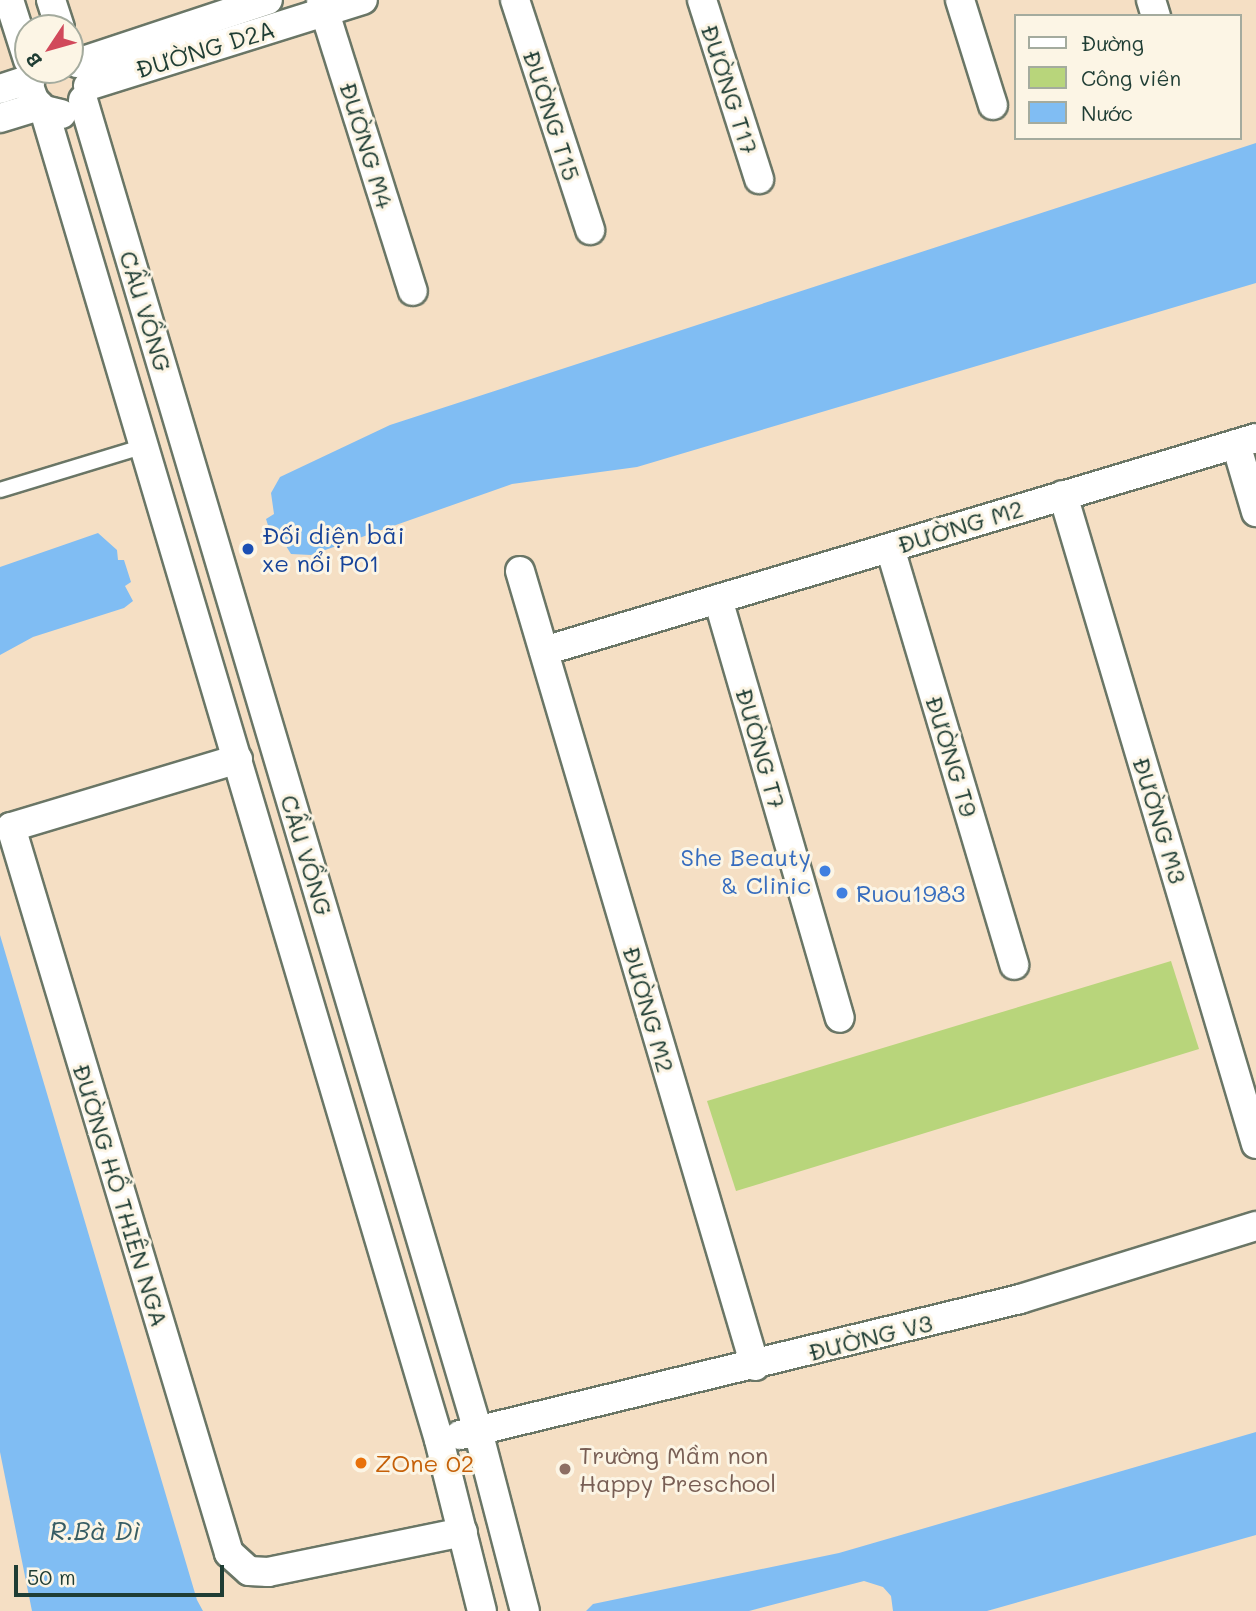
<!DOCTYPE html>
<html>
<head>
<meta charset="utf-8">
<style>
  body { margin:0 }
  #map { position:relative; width:1256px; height:1611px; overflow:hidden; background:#f5dfc4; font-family:Mali,sans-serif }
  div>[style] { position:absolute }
  .green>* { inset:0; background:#b8d57b }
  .water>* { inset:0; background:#80bdf3 }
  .roads { filter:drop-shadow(2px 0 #6a7666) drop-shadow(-2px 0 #6a7666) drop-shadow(0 2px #6a7666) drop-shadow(0 -2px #6a7666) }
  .service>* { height:14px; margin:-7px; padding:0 7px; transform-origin:7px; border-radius:7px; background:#fff }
  .minor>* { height:28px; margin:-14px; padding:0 14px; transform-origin:14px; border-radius:14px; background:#fff }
  .dots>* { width:19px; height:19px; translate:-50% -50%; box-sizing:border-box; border:4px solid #fcf5e5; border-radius:50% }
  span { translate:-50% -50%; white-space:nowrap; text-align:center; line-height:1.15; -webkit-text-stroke:6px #fcf5e5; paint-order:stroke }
  .street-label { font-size:24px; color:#1f3d34 }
  .transit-label { font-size:24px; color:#164399 }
  .left { translate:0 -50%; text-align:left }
  .shop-label { font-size:24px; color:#366cbe }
  .right { translate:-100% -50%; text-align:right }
  .education-label { font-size:24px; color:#785e54 }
  .food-label { font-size:24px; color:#c56008 }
  .water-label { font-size:26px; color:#375d64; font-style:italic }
  .legend { position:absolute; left:1014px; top:14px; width:228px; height:126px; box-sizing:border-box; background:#fcf5e5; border:2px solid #a4ab9e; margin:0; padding:9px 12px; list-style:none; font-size:21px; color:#1f3d34 }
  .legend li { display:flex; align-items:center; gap:14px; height:35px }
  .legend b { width:35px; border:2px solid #a4ab9e }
  .north { position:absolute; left:14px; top:14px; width:70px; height:70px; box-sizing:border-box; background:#fcf5e5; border:2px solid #a4ab9e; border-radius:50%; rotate:234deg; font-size:19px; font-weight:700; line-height:28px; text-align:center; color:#1f3d34 }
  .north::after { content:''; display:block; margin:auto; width:24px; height:32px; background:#d1495b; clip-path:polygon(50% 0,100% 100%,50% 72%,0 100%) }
  .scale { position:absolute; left:14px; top:1565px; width:210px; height:32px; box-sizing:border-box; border:4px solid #1f3d34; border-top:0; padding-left:9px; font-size:21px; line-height:24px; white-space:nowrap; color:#1f3d34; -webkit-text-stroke:5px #fcf5e5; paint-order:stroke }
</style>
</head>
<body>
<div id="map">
  <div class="green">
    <div style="clip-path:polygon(1171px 961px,1199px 1049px,736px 1191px,707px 1101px)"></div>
  </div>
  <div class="water">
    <div style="clip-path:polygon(1256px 143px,1256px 283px,637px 467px,512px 484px,311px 555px,291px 554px,281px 538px,272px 538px,266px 519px,274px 514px,271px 493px,280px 477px,390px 425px)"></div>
    <div style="clip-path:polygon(98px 533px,117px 550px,118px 560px,124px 560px,131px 582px,125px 586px,133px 601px,124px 608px,33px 637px,0 655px,0 567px)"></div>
    <div style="clip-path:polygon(0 935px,197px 1600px,203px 1611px,32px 1611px,0 1452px)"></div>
    <div style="clip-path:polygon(1256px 1432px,1256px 1535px,987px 1611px,893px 1611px,891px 1596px,883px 1587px,864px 1581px,749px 1611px,586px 1611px,593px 1604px,839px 1553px)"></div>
  </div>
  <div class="roads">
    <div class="service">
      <div style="left:0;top:490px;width:152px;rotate:-16.9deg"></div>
    </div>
    <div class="minor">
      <div style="left:9px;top:0;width:63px;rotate:72.4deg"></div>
      <div style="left:51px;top:0;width:29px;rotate:72deg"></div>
      <div style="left:321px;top:0;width:305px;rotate:72.5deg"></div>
      <div style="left:515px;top:0;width:242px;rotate:71.9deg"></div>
      <div style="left:702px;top:0;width:188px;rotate:72.3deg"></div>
      <div style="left:960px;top:0;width:110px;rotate:72.6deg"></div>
      <div style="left:1151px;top:0;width:17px;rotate:73deg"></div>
      <div style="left:77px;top:63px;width:201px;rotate:-18.3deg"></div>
      <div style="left:33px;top:70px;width:16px;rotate:104deg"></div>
      <div style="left:29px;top:86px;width:15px;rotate:70deg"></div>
      <div style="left:34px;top:100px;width:14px;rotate:45deg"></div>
      <div style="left:44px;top:110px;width:18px;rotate:13deg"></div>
      <div style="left:88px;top:86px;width:288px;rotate:-17.4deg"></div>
      <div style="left:0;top:89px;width:32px;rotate:-18deg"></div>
      <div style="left:83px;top:100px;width:1388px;rotate:73.47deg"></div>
      <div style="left:478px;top:1431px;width:186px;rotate:75.4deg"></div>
      <div style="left:44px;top:110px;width:1387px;rotate:73.46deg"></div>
      <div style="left:439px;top:1440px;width:176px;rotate:75.9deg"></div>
      <div style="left:0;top:118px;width:41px;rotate:-17.1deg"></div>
      <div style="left:1236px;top:444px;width:71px;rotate:73.6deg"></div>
      <div style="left:1063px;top:495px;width:677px;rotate:73.44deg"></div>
      <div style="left:890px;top:548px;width:435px;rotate:73.4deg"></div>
      <div style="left:520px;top:571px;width:829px;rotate:73.53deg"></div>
      <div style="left:718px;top:599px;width:436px;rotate:73.8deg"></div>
      <div style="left:544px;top:651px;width:743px;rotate:-16.65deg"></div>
      <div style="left:238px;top:759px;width:237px;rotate:163.3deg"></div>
      <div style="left:11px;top:827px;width:758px;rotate:73.29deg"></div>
      <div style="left:229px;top:1553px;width:27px;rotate:42deg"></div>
      <div style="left:249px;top:1571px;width:19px;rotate:3deg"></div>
      <div style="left:268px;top:1572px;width:199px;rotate:-11.6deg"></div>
      <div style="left:460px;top:1435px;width:576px;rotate:-13.65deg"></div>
      <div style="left:1020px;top:1299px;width:247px;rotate:-17.2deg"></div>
    </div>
  </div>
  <div class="dots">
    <div style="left:248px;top:549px;background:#1a4fb4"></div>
    <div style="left:825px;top:871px;background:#3f7fe0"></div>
    <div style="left:842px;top:893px;background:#3f7fe0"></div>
    <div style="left:361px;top:1463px;background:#e8710a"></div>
    <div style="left:565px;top:1469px;background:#8d6e63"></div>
  </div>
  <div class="street-label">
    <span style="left:205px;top:49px;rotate:-17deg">ĐƯỜNG D2A</span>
    <span style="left:730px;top:89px;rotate:72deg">ĐƯỜNG T17</span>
    <span style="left:552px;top:115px;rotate:72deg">ĐƯỜNG T15</span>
    <span style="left:367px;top:145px;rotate:73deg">ĐƯỜNG M4</span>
    <span style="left:146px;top:311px;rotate:73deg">CẦU VỒNG</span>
    <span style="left:960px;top:526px;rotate:-17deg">ĐƯỜNG M2</span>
    <span style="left:761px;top:748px;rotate:74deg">ĐƯỜNG T7</span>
    <span style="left:952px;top:756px;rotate:73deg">ĐƯỜNG T9</span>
    <span style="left:1160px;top:820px;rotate:73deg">ĐƯỜNG M3</span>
    <span style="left:307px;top:855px;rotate:73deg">CẦU VỒNG</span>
    <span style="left:649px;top:1009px;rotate:74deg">ĐƯỜNG M2</span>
    <span style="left:121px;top:1195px;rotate:73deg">ĐƯỜNG HỒ THIÊN NGA</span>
    <span style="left:870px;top:1337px;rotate:-14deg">ĐƯỜNG V3</span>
  </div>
  <div class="transit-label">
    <span class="left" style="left:262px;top:549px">Đối diện bãi<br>xe nổi P01</span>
  </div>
  <div class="shop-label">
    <span class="right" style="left:811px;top:871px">She Beauty<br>&amp; Clinic</span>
    <span class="left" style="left:856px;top:893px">Ruou1983</span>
  </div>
  <div class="education-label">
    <span class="left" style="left:579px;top:1469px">Trường Mầm non<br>Happy Preschool</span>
  </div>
  <div class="food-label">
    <span class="left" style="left:375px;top:1463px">ZOne 02</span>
  </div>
  <div class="water-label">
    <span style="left:95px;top:1531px">R.Bà Dì</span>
  </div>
  <ul class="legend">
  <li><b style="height:9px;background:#fff"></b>Đường</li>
  <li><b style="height:19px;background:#b8d57b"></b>Công viên</li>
  <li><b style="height:19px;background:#80bdf3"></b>Nước</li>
  </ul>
  <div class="north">B</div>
  <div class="scale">50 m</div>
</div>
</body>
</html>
